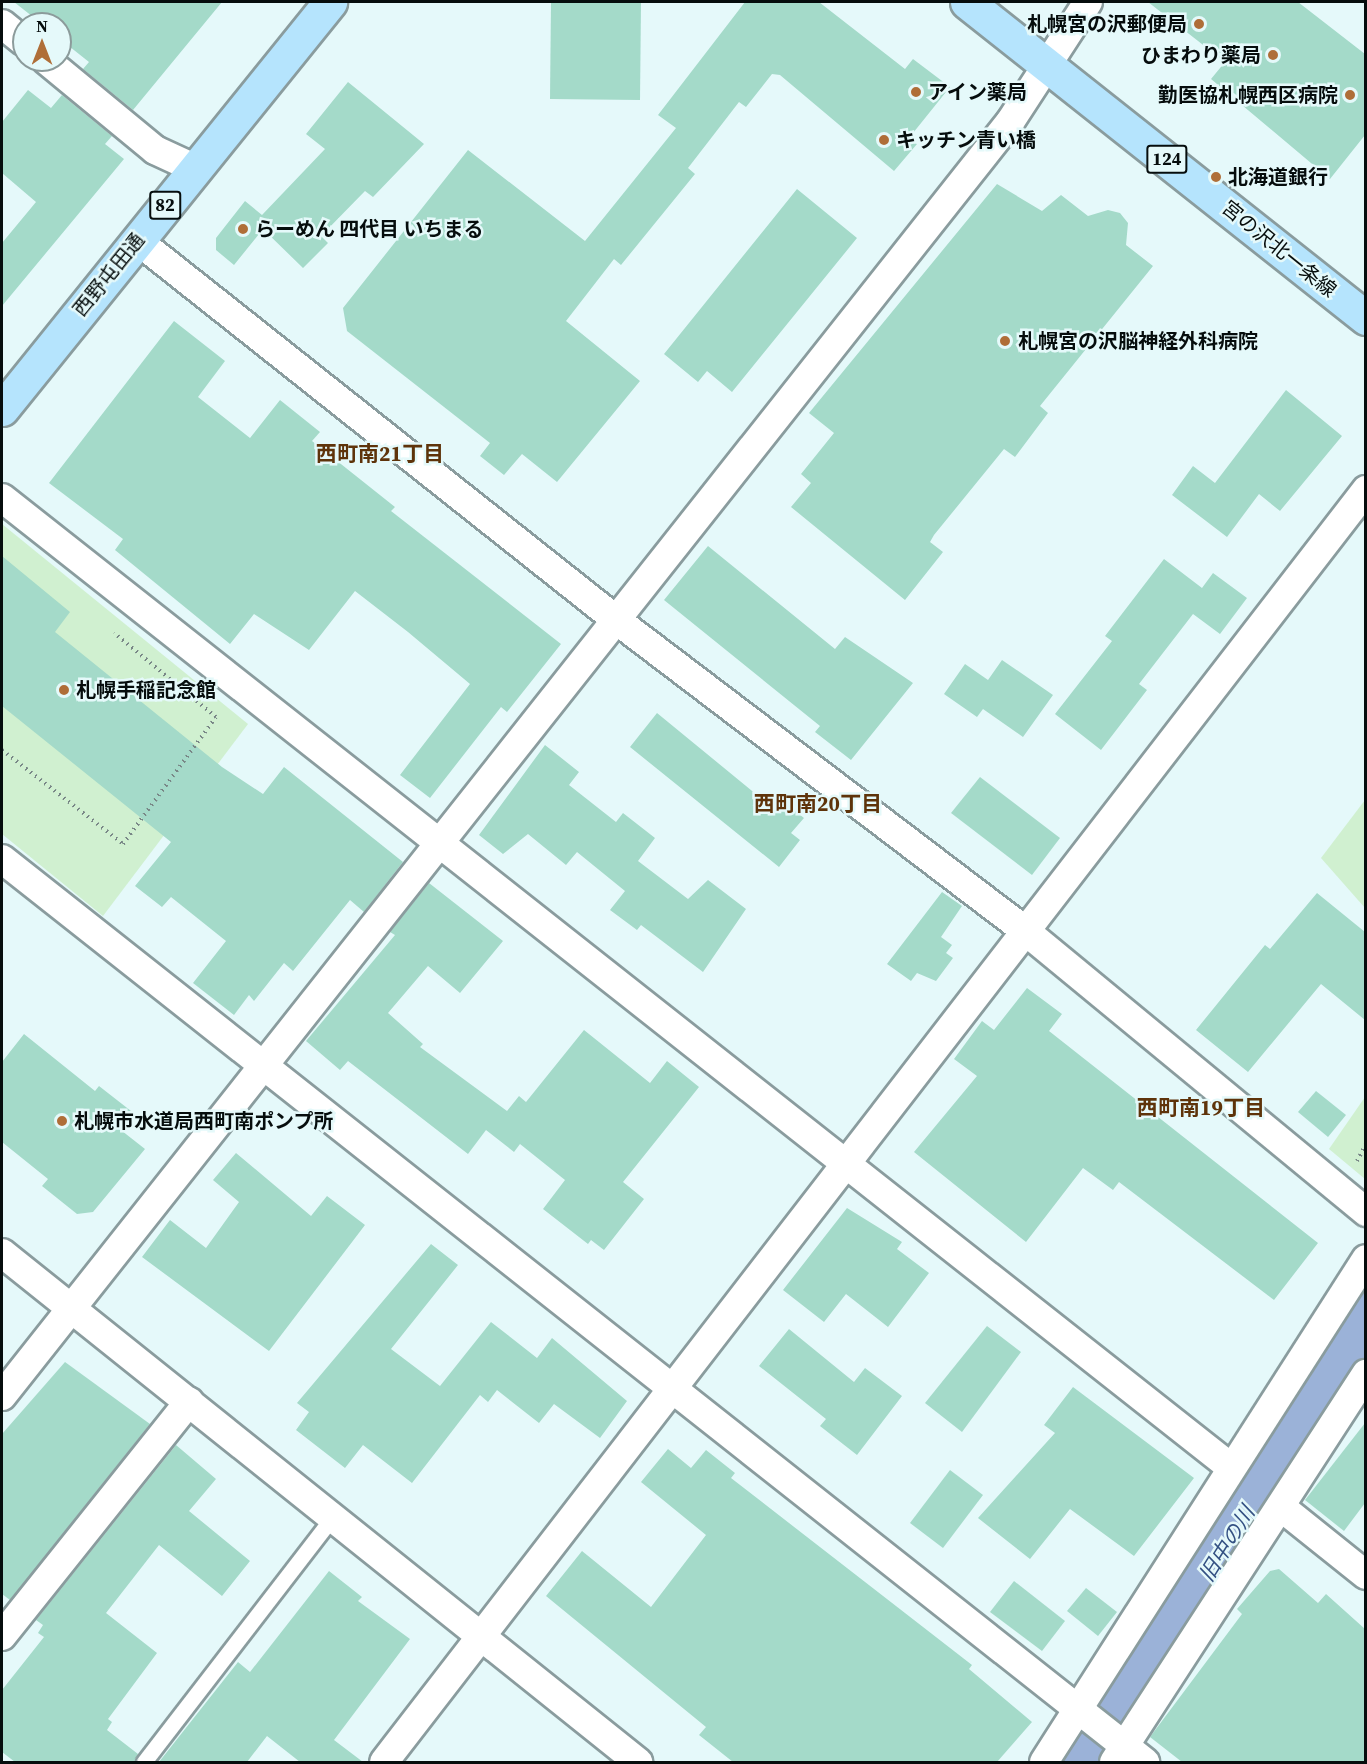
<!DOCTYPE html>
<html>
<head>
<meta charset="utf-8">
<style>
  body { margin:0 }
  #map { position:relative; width:1367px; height:1764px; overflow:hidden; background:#e5f9fa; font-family:"Source Serif 4","Noto Sans JP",serif }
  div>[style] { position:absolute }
  .green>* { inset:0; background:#d0f0d0 }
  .river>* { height:68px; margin:-34px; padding:0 34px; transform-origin:34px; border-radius:34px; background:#9bb2d8 }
  .building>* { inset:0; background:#a4dac9 }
  .path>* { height:4px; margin-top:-2px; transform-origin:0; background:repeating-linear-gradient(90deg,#788686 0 1.5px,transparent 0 6px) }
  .roads { filter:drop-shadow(2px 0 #8a9c9e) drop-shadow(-2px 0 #8a9c9e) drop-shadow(0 2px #8a9c9e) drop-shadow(0 -2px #8a9c9e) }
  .service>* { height:15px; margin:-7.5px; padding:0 7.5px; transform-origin:7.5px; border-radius:7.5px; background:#fff }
  .minor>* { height:28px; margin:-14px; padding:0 14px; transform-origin:14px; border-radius:14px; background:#fff }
  .primary>* { height:33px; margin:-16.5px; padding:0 16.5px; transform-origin:16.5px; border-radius:16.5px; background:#b5e4fd }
  .dots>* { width:16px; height:16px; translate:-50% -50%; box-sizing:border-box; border:3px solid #e5f9fa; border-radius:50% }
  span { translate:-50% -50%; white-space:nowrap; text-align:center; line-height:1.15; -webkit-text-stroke:5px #e5f9fa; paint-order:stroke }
  .shield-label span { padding:2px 4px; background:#e5f9fa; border:2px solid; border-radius:4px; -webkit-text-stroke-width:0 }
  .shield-label { font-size:18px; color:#060d0d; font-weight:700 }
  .poi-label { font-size:20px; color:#060d0d; font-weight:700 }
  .right { translate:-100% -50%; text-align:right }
  .left { translate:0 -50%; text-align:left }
  .street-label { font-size:20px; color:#060d0d }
  .neighbourhood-label { font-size:21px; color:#5e330a; font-weight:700 }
  .water-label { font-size:21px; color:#335082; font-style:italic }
  .frame { position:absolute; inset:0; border:3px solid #060d0d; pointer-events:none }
  .north { position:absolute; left:12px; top:12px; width:60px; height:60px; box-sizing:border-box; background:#e5f9fa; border:2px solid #8c9b9b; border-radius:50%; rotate:0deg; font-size:16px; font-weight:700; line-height:24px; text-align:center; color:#060d0d }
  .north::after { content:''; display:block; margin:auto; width:21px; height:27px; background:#af6e38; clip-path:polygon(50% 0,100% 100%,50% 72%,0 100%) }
</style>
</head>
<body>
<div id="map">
  <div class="green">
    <div style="clip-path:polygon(2px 524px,248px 724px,103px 916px,2px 834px)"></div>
    <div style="clip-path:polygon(1365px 800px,1365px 908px,1321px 858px)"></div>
    <div style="clip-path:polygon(1365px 1097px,1365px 1179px,1329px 1149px)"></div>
  </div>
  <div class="river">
    <div style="left:1084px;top:1762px;width:523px;rotate:-57.4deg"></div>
  </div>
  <div class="building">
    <div style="clip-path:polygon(14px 2px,222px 2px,133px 110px,83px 69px,89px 62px,60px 39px,60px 24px,42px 24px)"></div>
    <div style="clip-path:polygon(551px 2px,641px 2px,640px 100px,550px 99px)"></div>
    <div style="clip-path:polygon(745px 2px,819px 2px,905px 69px,913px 59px,950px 87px,909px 138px,917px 144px,894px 171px,780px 75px,772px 74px,746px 107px,739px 102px,688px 168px,695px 174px,621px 265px,614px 259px,566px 321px,640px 381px,557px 482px,522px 454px,504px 475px,480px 456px,490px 443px,347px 331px,343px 308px,468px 150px,585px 241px,676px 128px,658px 115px)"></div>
    <div style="clip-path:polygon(1148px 2px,1298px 2px,1365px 54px,1365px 135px,1330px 179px,1211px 79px,1225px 62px)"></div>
    <div style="clip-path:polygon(348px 82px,424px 144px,373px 197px,365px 191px,321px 236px,328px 243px,303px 268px,263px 229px,234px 265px,216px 250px,216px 238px,245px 201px,262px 215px,325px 149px,306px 134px)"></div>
    <div style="clip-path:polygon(28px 90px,51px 108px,62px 95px,112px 136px,105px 144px,124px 159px,2px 306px,2px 243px,36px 202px,2px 173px,2px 122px)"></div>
    <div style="clip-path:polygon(997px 184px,1042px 211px,1061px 195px,1088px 216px,1108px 210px,1120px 213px,1128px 223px,1126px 245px,1153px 266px,1040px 406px,1048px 413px,1015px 457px,1004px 449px,934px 535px,930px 542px,943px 552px,905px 600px,791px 507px,811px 483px,801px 474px,834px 433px,809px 413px)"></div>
    <div style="clip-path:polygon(797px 189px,857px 238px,732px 392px,707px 371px,698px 382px,664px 354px)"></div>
    <div style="clip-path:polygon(174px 321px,225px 361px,198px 397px,250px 438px,280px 400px,320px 432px,312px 441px,395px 507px,391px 511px,561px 644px,507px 712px,501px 707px,430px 798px,400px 775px,470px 684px,408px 632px,355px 591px,309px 650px,254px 614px,230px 644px,115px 550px,123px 539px,49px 483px)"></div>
    <div style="clip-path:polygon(1286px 390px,1342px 436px,1280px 511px,1259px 494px,1227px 537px,1172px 495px,1193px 466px,1215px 483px)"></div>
    <div style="clip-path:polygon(708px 546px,835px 649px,845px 637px,913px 683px,851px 760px,815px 732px,820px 726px,664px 600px)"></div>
    <div style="clip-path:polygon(2px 556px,70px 612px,55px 632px,222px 767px,263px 794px,284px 767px,403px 862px,364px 912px,350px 900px,293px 971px,284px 963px,254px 1001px,249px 995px,234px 1015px,193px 983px,226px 941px,171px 897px,162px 907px,135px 886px,171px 842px,2px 706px)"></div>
    <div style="clip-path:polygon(1164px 559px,1202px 588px,1213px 573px,1247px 598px,1220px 634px,1193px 614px,1139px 684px,1147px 690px,1101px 750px,1055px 714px,1112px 641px,1105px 636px)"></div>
    <div style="clip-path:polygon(1002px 660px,1053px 695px,1023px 737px,983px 709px,977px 717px,944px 694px,965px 664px,988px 680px)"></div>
    <div style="clip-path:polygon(657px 713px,768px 804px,775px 795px,804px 818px,791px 833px,800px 840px,779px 867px,630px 747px)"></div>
    <div style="clip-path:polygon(545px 745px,579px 772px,569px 785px,616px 822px,623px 813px,655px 838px,638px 861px,688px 899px,708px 880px,746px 909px,703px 972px,641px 925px,637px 930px,610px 910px,625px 891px,577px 852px,566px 865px,528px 834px,503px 854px,479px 835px)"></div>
    <div style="clip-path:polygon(980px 777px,1060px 838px,1032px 875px,951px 813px)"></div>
    <div style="clip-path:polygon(429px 883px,503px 941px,460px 993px,428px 966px,388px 1013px,423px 1044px,420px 1047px,507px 1111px,519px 1096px,526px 1102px,584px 1030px,650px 1083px,667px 1061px,699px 1087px,623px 1182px,644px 1199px,604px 1250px,591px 1240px,588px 1244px,543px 1209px,565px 1180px,520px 1144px,514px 1152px,486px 1130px,468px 1154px,348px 1061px,340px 1070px,306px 1041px,395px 935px,390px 932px)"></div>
    <div style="clip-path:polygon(942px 892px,962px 906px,941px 937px,952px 945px,946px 953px,953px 958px,936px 981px,917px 973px,911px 981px,887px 964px)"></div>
    <div style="clip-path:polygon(1317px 893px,1365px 932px,1365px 1020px,1321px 984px,1248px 1072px,1196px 1030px,1265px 945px,1270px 949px)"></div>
    <div style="clip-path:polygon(1027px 988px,1062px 1014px,1049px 1031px,1318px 1243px,1274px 1300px,1119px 1182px,1113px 1190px,1083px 1168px,1026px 1242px,914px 1152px,977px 1076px,954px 1059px,982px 1021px,994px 1030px)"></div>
    <div style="clip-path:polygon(24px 1034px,95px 1091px,99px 1086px,131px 1111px,117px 1127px,145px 1149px,93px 1212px,77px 1214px,42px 1186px,48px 1179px,2px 1142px,2px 1062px)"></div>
    <div style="clip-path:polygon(1316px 1091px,1346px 1115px,1328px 1137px,1298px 1112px)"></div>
    <div style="clip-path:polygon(236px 1153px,311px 1216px,327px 1196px,365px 1225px,269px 1351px,142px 1257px,170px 1220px,206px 1248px,239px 1202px,213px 1180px)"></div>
    <div style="clip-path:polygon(847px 1208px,902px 1242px,897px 1249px,929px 1273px,888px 1327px,846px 1294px,824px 1322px,783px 1290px)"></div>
    <div style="clip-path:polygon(431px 1244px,458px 1265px,391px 1349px,440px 1386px,491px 1322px,537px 1358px,552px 1338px,627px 1401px,600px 1438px,554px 1404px,539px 1423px,497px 1390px,488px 1402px,480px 1395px,412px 1483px,363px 1445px,345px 1468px,296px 1430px,309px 1412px,297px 1403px)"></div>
    <div style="clip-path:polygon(987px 1326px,1021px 1352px,962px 1432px,925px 1403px)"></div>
    <div style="clip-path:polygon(789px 1329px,854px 1382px,865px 1368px,902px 1396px,857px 1455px,820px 1426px,826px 1419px,759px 1366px)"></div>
    <div style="clip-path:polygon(65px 1362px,150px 1424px,10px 1600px,2px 1594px,2px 1434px)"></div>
    <div style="clip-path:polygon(1073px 1387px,1194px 1478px,1134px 1556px,1070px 1509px,1030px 1559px,978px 1518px,1055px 1433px,1044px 1425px)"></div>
    <div style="clip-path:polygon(1365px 1423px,1365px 1503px,1344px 1531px,1305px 1500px)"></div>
    <div style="clip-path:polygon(176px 1445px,216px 1479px,189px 1511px,250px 1561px,222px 1596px,159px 1545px,106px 1613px,157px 1653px,108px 1719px,112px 1722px,107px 1730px,138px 1754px,134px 1762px,15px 1762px,2px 1752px,2px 1690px,44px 1637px,38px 1633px,43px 1625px,36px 1620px)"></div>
    <div style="clip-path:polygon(668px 1449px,691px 1468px,706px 1450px,735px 1473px,731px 1478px,972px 1665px,969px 1669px,1032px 1722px,997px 1762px,733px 1762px,699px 1735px,706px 1727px,546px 1596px,582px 1551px,651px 1607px,706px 1535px,641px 1482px)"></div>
    <div style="clip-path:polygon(950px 1470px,983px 1495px,943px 1548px,910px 1523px)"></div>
    <div style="clip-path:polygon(1279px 1569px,1318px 1603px,1326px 1594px,1365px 1629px,1365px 1762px,1182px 1762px,1150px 1737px,1242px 1614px,1237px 1609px,1270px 1571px)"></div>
    <div style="clip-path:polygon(329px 1571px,362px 1597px,358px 1601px,410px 1639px,334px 1740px,363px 1762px,300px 1762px,267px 1736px,247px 1762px,159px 1762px,238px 1662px,250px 1672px)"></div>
    <div style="clip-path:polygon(1014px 1581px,1065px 1621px,1042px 1651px,990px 1612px)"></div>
    <div style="clip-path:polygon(1086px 1588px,1117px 1612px,1098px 1636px,1067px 1611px)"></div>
  </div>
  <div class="path">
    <div style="left:2px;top:750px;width:153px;rotate:37.8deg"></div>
    <div style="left:123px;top:844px;width:157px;rotate:-53.8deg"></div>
    <div style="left:216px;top:717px;width:132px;rotate:-140.5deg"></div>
    <div style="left:1357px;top:1161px;width:19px;rotate:-62deg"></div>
  </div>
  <div class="roads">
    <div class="service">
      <div style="left:144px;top:1762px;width:308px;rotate:-52.4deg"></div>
    </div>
    <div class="minor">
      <div style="left:2px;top:24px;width:28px;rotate:39deg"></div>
      <div style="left:46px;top:60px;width:141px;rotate:39.5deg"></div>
      <div style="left:155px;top:150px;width:43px;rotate:24.8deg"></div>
      <div style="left:137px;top:240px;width:615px;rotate:38.4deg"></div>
      <div style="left:619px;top:622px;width:507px;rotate:37.23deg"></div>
      <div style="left:1023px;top:929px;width:445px;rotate:39.5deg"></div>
      <div style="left:2px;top:498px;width:1563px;rotate:38.27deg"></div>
      <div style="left:2px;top:859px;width:1457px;rotate:38.31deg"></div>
      <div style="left:2px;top:1253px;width:815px;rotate:38.67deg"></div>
      <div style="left:2px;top:1396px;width:1625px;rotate:-51.65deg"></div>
      <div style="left:1010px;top:122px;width:143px;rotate:-57deg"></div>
      <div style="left:1281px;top:1507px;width:109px;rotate:38.7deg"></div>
      <div style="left:2px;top:1636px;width:300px;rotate:-51.4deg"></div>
      <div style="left:384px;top:1762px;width:1607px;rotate:-52.33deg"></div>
      <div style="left:1044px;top:1762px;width:597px;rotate:-57.37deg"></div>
      <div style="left:1114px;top:1762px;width:463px;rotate:-57deg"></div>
    </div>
    <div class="primary">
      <div style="left:967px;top:2px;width:509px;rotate:38.38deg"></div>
      <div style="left:2px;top:409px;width:523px;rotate:-51.13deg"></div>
    </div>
  </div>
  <div class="dots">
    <div style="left:1199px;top:24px;background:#af6e38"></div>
    <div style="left:1273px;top:55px;background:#af6e38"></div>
    <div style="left:916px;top:92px;background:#af6e38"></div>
    <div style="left:1350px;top:95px;background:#af6e38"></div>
    <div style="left:884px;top:140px;background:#af6e38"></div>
    <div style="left:1216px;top:177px;background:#af6e38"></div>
    <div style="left:243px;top:229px;background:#af6e38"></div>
    <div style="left:1005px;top:341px;background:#af6e38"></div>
    <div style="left:64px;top:690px;background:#af6e38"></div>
    <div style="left:62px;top:1121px;background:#af6e38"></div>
  </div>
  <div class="shield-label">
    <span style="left:1167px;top:159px">124</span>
    <span style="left:165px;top:205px">82</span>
  </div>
  <div class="poi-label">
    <span class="right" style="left:1187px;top:24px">札幌宮の沢郵便局</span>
    <span class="right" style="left:1261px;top:55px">ひまわり薬局</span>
    <span class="left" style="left:928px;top:92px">アイン薬局</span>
    <span class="right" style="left:1338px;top:95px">勤医協札幌西区病院</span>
    <span class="left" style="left:896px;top:140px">キッチン青い橋</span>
    <span class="left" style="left:1228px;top:177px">北海道銀行</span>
    <span class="left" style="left:255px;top:229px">らーめん 四代目 いちまる</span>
    <span class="left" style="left:1018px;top:341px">札幌宮の沢脳神経外科病院</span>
    <span class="left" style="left:76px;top:690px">札幌手稲記念館</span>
    <span class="left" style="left:74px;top:1121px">札幌市水道局西町南ポンプ所</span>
  </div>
  <div class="street-label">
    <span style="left:1279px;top:249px;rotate:39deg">宮の沢北一条線</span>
    <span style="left:109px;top:275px;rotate:-51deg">西野屯田通</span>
  </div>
  <div class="neighbourhood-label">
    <span style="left:380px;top:454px">西町南21丁目</span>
    <span style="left:818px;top:804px">西町南20丁目</span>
    <span style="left:1201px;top:1108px">西町南19丁目</span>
  </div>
  <div class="water-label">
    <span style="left:1227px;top:1544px;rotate:-58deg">旧中の川</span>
  </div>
  <div class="frame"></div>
  <div class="north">N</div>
</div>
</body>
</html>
